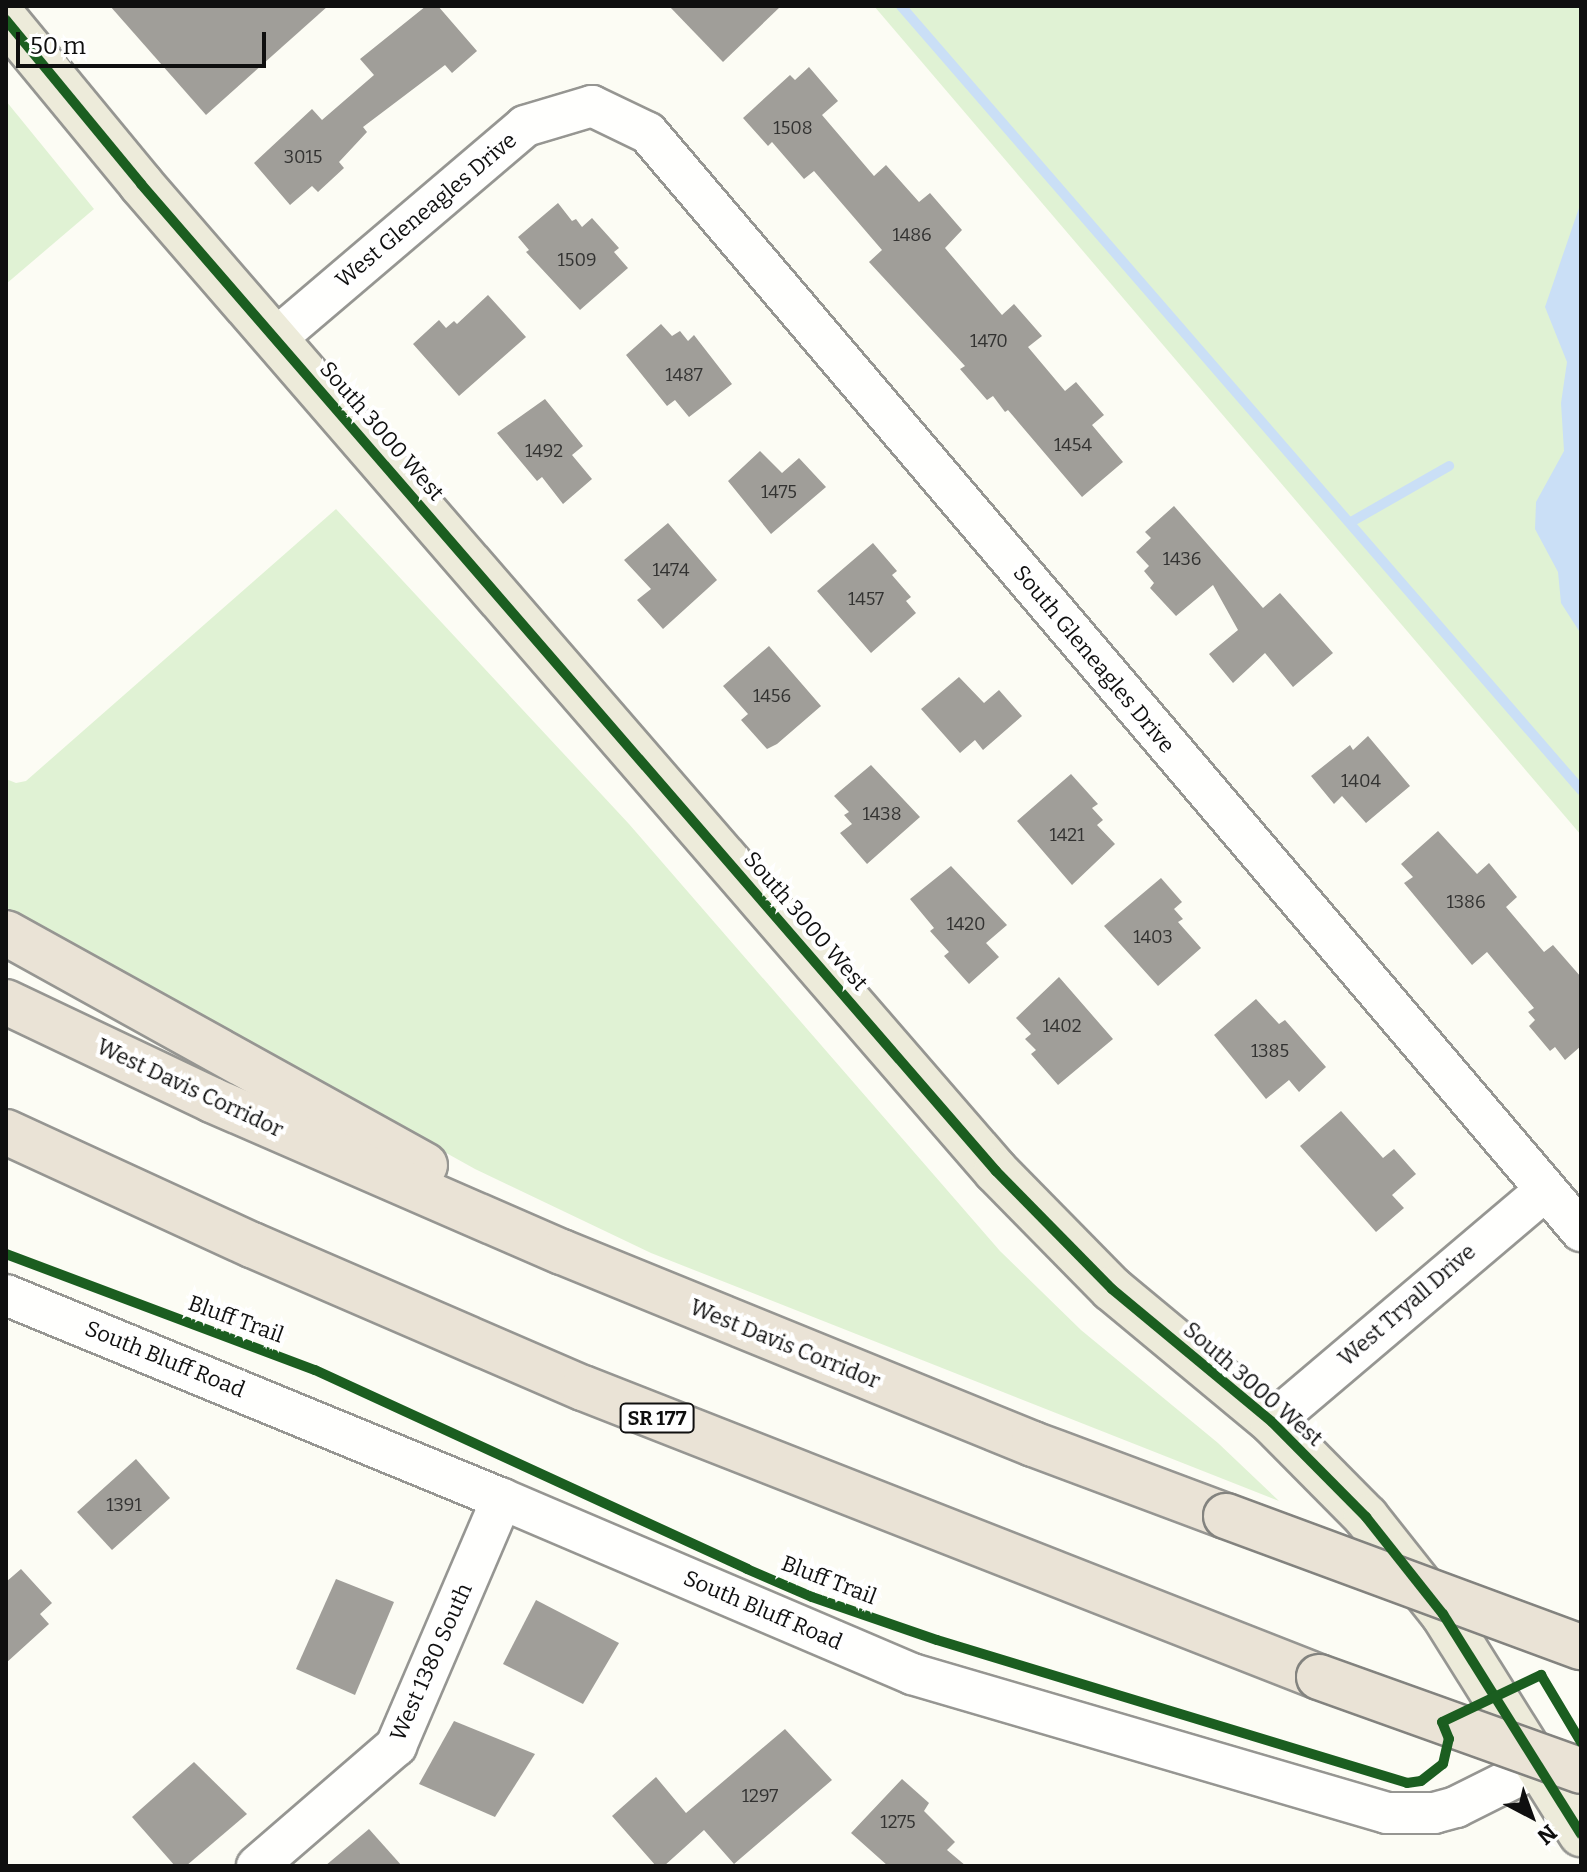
<!DOCTYPE html>
<html>
<head>
<meta charset="utf-8">
<style>
  body { margin:0 }
  #map { position:relative; width:1587px; height:1872px; overflow:hidden; background:#fcfcf4; font-family:Bitter,serif }
  div>[style] { position:absolute }
  .green>* { inset:0; background:#e0f2d4 }
  .water>* { inset:0; background:#cadff6 }
  .stream>* { height:10px; margin:-5px; padding:0 5px; transform-origin:5px; border-radius:5px; background:#cadff6 }
  .building>* { inset:0; background:#a09e99 }
  .roads { filter:drop-shadow(2px 0 #969692) drop-shadow(-2px 0 #969692) drop-shadow(0 2px #969692) drop-shadow(0 -2px #969692) }
  .minor>* { height:40px; margin:-20px; padding:0 20px; transform-origin:20px; border-radius:20px; background:#fffffd }
  .major>* { height:44px; margin:-22px; padding:0 22px; transform-origin:22px; border-radius:22px; background:#edebda }
  .highway>* { height:44px; margin:-22px; padding:0 22px; transform-origin:22px; border-radius:22px; background:#eae3d6 }
  .bridges { filter:drop-shadow(2px 0 #83837f) drop-shadow(-2px 0 #83837f) drop-shadow(0 2px #83837f) drop-shadow(0 -2px #83837f) }
  .highway-bridge>* { height:44px; margin:-22px; padding:0 22px; transform-origin:22px; border-radius:22px; background:#eae3d6 }
  .cycleway>* { height:10px; margin:-5px; padding:0 5px; transform-origin:5px; border-radius:5px; background:#1b5e20 }
  span { translate:-50% -50%; white-space:nowrap; text-align:center; line-height:1.15; -webkit-text-stroke:8px #fff; paint-order:stroke }
  .number-label { font-size:18px; color:#333332 }
  .number-label span { -webkit-text-stroke-width:0 }
  .shield-label span { padding:2px 6px; background:#fff; border:2px solid; border-radius:6px; -webkit-text-stroke-width:0 }
  .shield-label { font-size:20px; color:#0f0f0f; font-weight:700 }
  .street-label { font-size:22px; color:#0f0f0f }
  .frame { position:absolute; inset:0; border:8px solid #0f0f0f; pointer-events:none }
  .north { position:absolute; left:1491px; top:1776px; width:80px; height:80px; -webkit-text-stroke:6px #fff; paint-order:stroke; rotate:139deg; font-size:22px; font-weight:700; line-height:32px; text-align:center; color:#0f0f0f }
  .north::after { content:''; display:block; margin:auto; width:28px; height:36px; background:#0f0f0f; clip-path:polygon(50% 0,100% 100%,50% 72%,0 100%) }
  .scale { position:absolute; left:16px; top:32px; width:250px; height:36px; box-sizing:border-box; border:4px solid #0f0f0f; border-top:0; padding-left:10px; font-size:24px; line-height:28px; white-space:nowrap; color:#0f0f0f; -webkit-text-stroke:6px #fff; paint-order:stroke }
</style>
</head>
<body>
<div id="map">
  <div class="green">
    <div style="clip-path:polygon(874px 6px,1581px 6px,1581px 835px)"></div>
    <div style="clip-path:polygon(6px 101px,94px 209px,6px 284px)"></div>
    <div style="clip-path:polygon(336px 509px,629px 824px,1000px 1251px,1081px 1330px,1218px 1443px,1279px 1501px,651px 1253px,475px 1169px,6px 908px,6px 779px,16px 783px,26px 781px)"></div>
  </div>
  <div class="water">
    <div style="clip-path:polygon(1581px 202px,1581px 634px,1561px 603px,1558px 572px,1535px 529px,1536px 502px,1564px 451px,1561px 403px,1567px 362px,1545px 307px)"></div>
  </div>
  <div class="stream">
    <div style="left:901px;top:6px;width:1038px;rotate:49.06deg"></div>
    <div style="left:1351px;top:522px;width:113px;rotate:-29.7deg"></div>
  </div>
  <div class="building">
    <div style="clip-path:polygon(110px 6px,328px 6px,206px 115px)"></div>
    <div style="clip-path:polygon(426px 6px,438px 6px,477px 51px,452px 73px,445px 65px,363px 127px,367px 132px,339px 162px,344px 168px,318px 192px,312px 186px,290px 205px,254px 163px,312px 109px,322px 120px,374px 75px,360px 59px)"></div>
    <div style="clip-path:polygon(669px 6px,781px 6px,723px 62px)"></div>
    <div style="clip-path:polygon(809px 67px,838px 101px,822px 115px,874px 176px,886px 165px,919px 202px,930px 193px,962px 230px,945px 248px,1002px 315px,1014px 304px,1042px 336px,1028px 347px,1065px 391px,1076px 382px,1104px 415px,1092px 425px,1123px 462px,1082px 497px,1008px 410px,1005px 412px,993px 396px,987px 400px,960px 369px,965px 366px,869px 262px,882px 250px,814px 171px,804px 179px,772px 142px,768px 146px,743px 118px,790px 75px,795px 80px)"></div>
    <div style="clip-path:polygon(558px 203px,572px 221px,576px 219px,582px 227px,592px 218px,619px 248px,614px 252px,628px 268px,580px 310px,526px 252px,529px 250px,518px 237px)"></div>
    <div style="clip-path:polygon(488px 295px,526px 337px,459px 396px,413px 344px,439px 320px,446px 328px,454px 321px,457px 324px)"></div>
    <div style="clip-path:polygon(661px 324px,672px 336px,680px 331px,688px 341px,694px 335px,732px 384px,689px 417px,675px 400px,667px 406px,626px 355px)"></div>
    <div style="clip-path:polygon(545px 399px,583px 446px,572px 455px,592px 479px,563px 504px,542px 477px,537px 481px,497px 433px)"></div>
    <div style="clip-path:polygon(760px 451px,782px 473px,799px 458px,826px 487px,771px 534px,728px 481px)"></div>
    <div style="clip-path:polygon(1174px 506px,1263px 608px,1280px 593px,1333px 653px,1293px 687px,1265px 653px,1233px 683px,1209px 654px,1238px 630px,1213px 585px,1176px 616px,1150px 588px,1154px 583px,1144px 571px,1149px 566px,1136px 552px,1151px 538px,1145px 532px)"></div>
    <div style="clip-path:polygon(668px 523px,717px 580px,663px 629px,637px 600px,651px 589px,624px 560px)"></div>
    <div style="clip-path:polygon(873px 543px,897px 571px,892px 575px,911px 597px,906px 601px,916px 613px,871px 653px,817px 591px)"></div>
    <div style="clip-path:polygon(769px 646px,821px 706px,777px 744px,767px 749px,741px 720px,748px 714px,723px 686px)"></div>
    <div style="clip-path:polygon(959px 677px,984px 703px,999px 690px,1022px 716px,983px 750px,975px 740px,960px 753px,921px 709px)"></div>
    <div style="clip-path:polygon(1368px 736px,1410px 786px,1366px 823px,1342px 796px,1334px 804px,1311px 776px,1350px 745px,1353px 750px)"></div>
    <div style="clip-path:polygon(871px 765px,920px 817px,867px 864px,840px 833px,852px 824px,844px 815px,849px 812px,834px 796px)"></div>
    <div style="clip-path:polygon(1071px 774px,1098px 804px,1092px 808px,1103px 820px,1097px 825px,1115px 844px,1072px 885px,1017px 821px)"></div>
    <div style="clip-path:polygon(1438px 831px,1477px 874px,1489px 863px,1517px 897px,1506px 907px,1544px 952px,1553px 945px,1581px 977px,1581px 1046px,1565px 1060px,1555px 1047px,1550px 1051px,1529px 1026px,1535px 1020px,1528px 1012px,1534px 1008px,1487px 952px,1472px 965px,1404px 883px,1413px 877px,1401px 864px)"></div>
    <div style="clip-path:polygon(951px 866px,1007px 925px,986px 943px,999px 957px,969px 984px,944px 956px,949px 952px,930px 931px,934px 928px,910px 899px)"></div>
    <div style="clip-path:polygon(1161px 878px,1182px 902px,1174px 909px,1183px 919px,1178px 922px,1201px 948px,1158px 986px,1104px 926px)"></div>
    <div style="clip-path:polygon(1059px 977px,1113px 1039px,1058px 1085px,1031px 1054px,1036px 1050px,1025px 1039px,1031px 1034px,1016px 1018px)"></div>
    <div style="clip-path:polygon(1256px 999px,1279px 1024px,1285px 1020px,1326px 1067px,1299px 1092px,1289px 1080px,1266px 1099px,1214px 1035px)"></div>
    <div style="clip-path:polygon(1341px 1111px,1383px 1158px,1394px 1149px,1416px 1174px,1392px 1195px,1404px 1208px,1376px 1232px,1300px 1146px)"></div>
    <div style="clip-path:polygon(136px 1459px,170px 1498px,112px 1550px,77px 1512px)"></div>
    <div style="clip-path:polygon(21px 1569px,52px 1603px,40px 1614px,49px 1624px,6px 1663px,6px 1582px)"></div>
    <div style="clip-path:polygon(336px 1579px,394px 1602px,355px 1695px,296px 1669px)"></div>
    <div style="clip-path:polygon(536px 1600px,619px 1643px,583px 1704px,503px 1664px)"></div>
    <div style="clip-path:polygon(454px 1721px,535px 1754px,495px 1817px,419px 1784px)"></div>
    <div style="clip-path:polygon(785px 1729px,832px 1780px,734px 1864px,704px 1830px,664px 1866px,656px 1866px,612px 1816px,656px 1777px,686px 1813px)"></div>
    <div style="clip-path:polygon(194px 1762px,247px 1814px,186px 1866px,175px 1866px,132px 1817px)"></div>
    <div style="clip-path:polygon(902px 1779px,929px 1803px,924px 1811px,955px 1842px,947px 1850px,966px 1866px,888px 1866px,851px 1833px)"></div>
    <div style="clip-path:polygon(369px 1829px,402px 1866px,325px 1866px)"></div>
  </div>
  <div class="roads">
    <div class="minor">
      <div style="left:275px;top:339px;width:328px;rotate:-40.4deg"></div>
      <div style="left:525px;top:126px;width:70px;rotate:-16.6deg"></div>
      <div style="left:592px;top:106px;width:62px;rotate:25.7deg"></div>
      <div style="left:648px;top:133px;width:1441px;rotate:49.64deg"></div>
      <div style="left:6px;top:1295px;width:536px;rotate:22.36deg"></div>
      <div style="left:502px;top:1499px;width:446px;rotate:23.1deg"></div>
      <div style="left:912px;top:1674px;width:495px;rotate:16.3deg"></div>
      <div style="left:1387px;top:1813px;width:47px"></div>
      <div style="left:1434px;top:1813px;width:23px;rotate:-15deg"></div>
      <div style="left:1456px;top:1807px;width:92px;rotate:-26.6deg"></div>
      <div style="left:1272px;top:1422px;width:357px;rotate:-40.3deg"></div>
      <div style="left:257px;top:1866px;width:184px;rotate:-40.8deg"></div>
      <div style="left:396px;top:1746px;width:269px;rotate:-66.8deg"></div>
    </div>
    <div class="major">
      <div style="left:6px;top:20px;width:212px;rotate:50.5deg"></div>
      <div style="left:141px;top:184px;width:1306px;rotate:49.1deg"></div>
      <div style="left:996px;top:1171px;width:165px;rotate:45.5deg"></div>
      <div style="left:1112px;top:1289px;width:208px;rotate:39.7deg"></div>
      <div style="left:1272px;top:1422px;width:134px;rotate:45.3deg"></div>
      <div style="left:1366px;top:1517px;width:124px;rotate:51.6deg"></div>
      <div style="left:1443px;top:1614px;width:260px;rotate:57.9deg"></div>
    </div>
    <div class="highway">
      <div style="left:6px;top:933px;width:479px;rotate:29deg"></div>
      <div style="left:6px;top:1002px;width:228px;rotate:25.4deg"></div>
      <div style="left:212px;top:1100px;width:382px;rotate:23.5deg"></div>
      <div style="left:562px;top:1252px;width:509px;rotate:22.18deg"></div>
      <div style="left:1033px;top:1444px;width:206px;rotate:20.5deg"></div>
      <div style="left:6px;top:1132px;width:271px;rotate:24.7deg"></div>
      <div style="left:252px;top:1245px;width:361px;rotate:23.4deg"></div>
      <div style="left:583px;top:1388px;width:791px;rotate:21.44deg"></div>
    </div>
  </div>
  <div class="bridges">
    <div class="highway-bridge">
      <div style="left:1226px;top:1516px;width:378px;rotate:20.3deg"></div>
      <div style="left:1319px;top:1677px;width:278px;rotate:19.7deg"></div>
    </div>
  </div>
  <div class="cycleway">
    <div style="left:6px;top:20px;width:212px;rotate:50.5deg"></div>
    <div style="left:141px;top:184px;width:1306px;rotate:49.1deg"></div>
    <div style="left:996px;top:1171px;width:165px;rotate:45.5deg"></div>
    <div style="left:1112px;top:1289px;width:208px;rotate:39.7deg"></div>
    <div style="left:1272px;top:1422px;width:134px;rotate:45.3deg"></div>
    <div style="left:1366px;top:1517px;width:124px;rotate:51.6deg"></div>
    <div style="left:1443px;top:1614px;width:260px;rotate:57.9deg"></div>
    <div style="left:6px;top:1254px;width:330px;rotate:20.6deg"></div>
    <div style="left:315px;top:1370px;width:476px;rotate:24.7deg"></div>
    <div style="left:747px;top:1569px;width:71px;rotate:23.3deg"></div>
    <div style="left:812px;top:1597px;width:132px;rotate:19deg"></div>
    <div style="left:937px;top:1640px;width:491px;rotate:16.9deg"></div>
    <div style="left:1407px;top:1783px;width:14px;rotate:-8deg"></div>
    <div style="left:1421px;top:1781px;width:28px;rotate:-38deg"></div>
    <div style="left:1443px;top:1764px;width:26px;rotate:-77deg"></div>
    <div style="left:1449px;top:1739px;width:18px;rotate:-112deg"></div>
    <div style="left:1442px;top:1722px;width:110px;rotate:-25.4deg"></div>
    <div style="left:1541px;top:1675px;width:78px;rotate:59.2deg"></div>
  </div>
  <div class="number-label">
    <span style="left:793px;top:128px">1508</span>
    <span style="left:303px;top:157px">3015</span>
    <span style="left:912px;top:235px">1486</span>
    <span style="left:577px;top:260px">1509</span>
    <span style="left:989px;top:341px">1470</span>
    <span style="left:684px;top:375px">1487</span>
    <span style="left:1073px;top:445px">1454</span>
    <span style="left:544px;top:451px">1492</span>
    <span style="left:779px;top:492px">1475</span>
    <span style="left:1182px;top:559px">1436</span>
    <span style="left:671px;top:570px">1474</span>
    <span style="left:866px;top:599px">1457</span>
    <span style="left:772px;top:696px">1456</span>
    <span style="left:1361px;top:781px">1404</span>
    <span style="left:882px;top:814px">1438</span>
    <span style="left:1067px;top:835px">1421</span>
    <span style="left:1466px;top:902px">1386</span>
    <span style="left:966px;top:924px">1420</span>
    <span style="left:1153px;top:937px">1403</span>
    <span style="left:1062px;top:1026px">1402</span>
    <span style="left:1270px;top:1051px">1385</span>
    <span style="left:124px;top:1505px">1391</span>
    <span style="left:760px;top:1796px">1297</span>
    <span style="left:898px;top:1822px">1275</span>
  </div>
  <div class="shield-label">
    <span style="left:657px;top:1418px">SR 177</span>
  </div>
  <div class="street-label">
    <span style="left:426px;top:210px;rotate:-40deg">West Gleneagles Drive</span>
    <span style="left:382px;top:431px;rotate:49deg">South 3000 West</span>
    <span style="left:1094px;top:659px;rotate:50deg">South Gleneagles Drive</span>
    <span style="left:806px;top:921px;rotate:49deg">South 3000 West</span>
    <span style="left:190px;top:1088px;rotate:25deg">West Davis Corridor</span>
    <span style="left:1407px;top:1305px;rotate:-41deg">West Tryall Drive</span>
    <span style="left:236px;top:1319px;rotate:20deg">Bluff Trail</span>
    <span style="left:785px;top:1344px;rotate:22deg">West Davis Corridor</span>
    <span style="left:165px;top:1359px;rotate:22deg">South Bluff Road</span>
    <span style="left:1253px;top:1384px;rotate:41deg">South 3000 West</span>
    <span style="left:829px;top:1580px;rotate:21deg">Bluff Trail</span>
    <span style="left:763px;top:1610px;rotate:23deg">South Bluff Road</span>
    <span style="left:431px;top:1662px;rotate:-66deg">West 1380 South</span>
  </div>
  <div class="frame"></div>
  <div class="north">N</div>
  <div class="scale">50 m</div>
</div>
</body>
</html>
